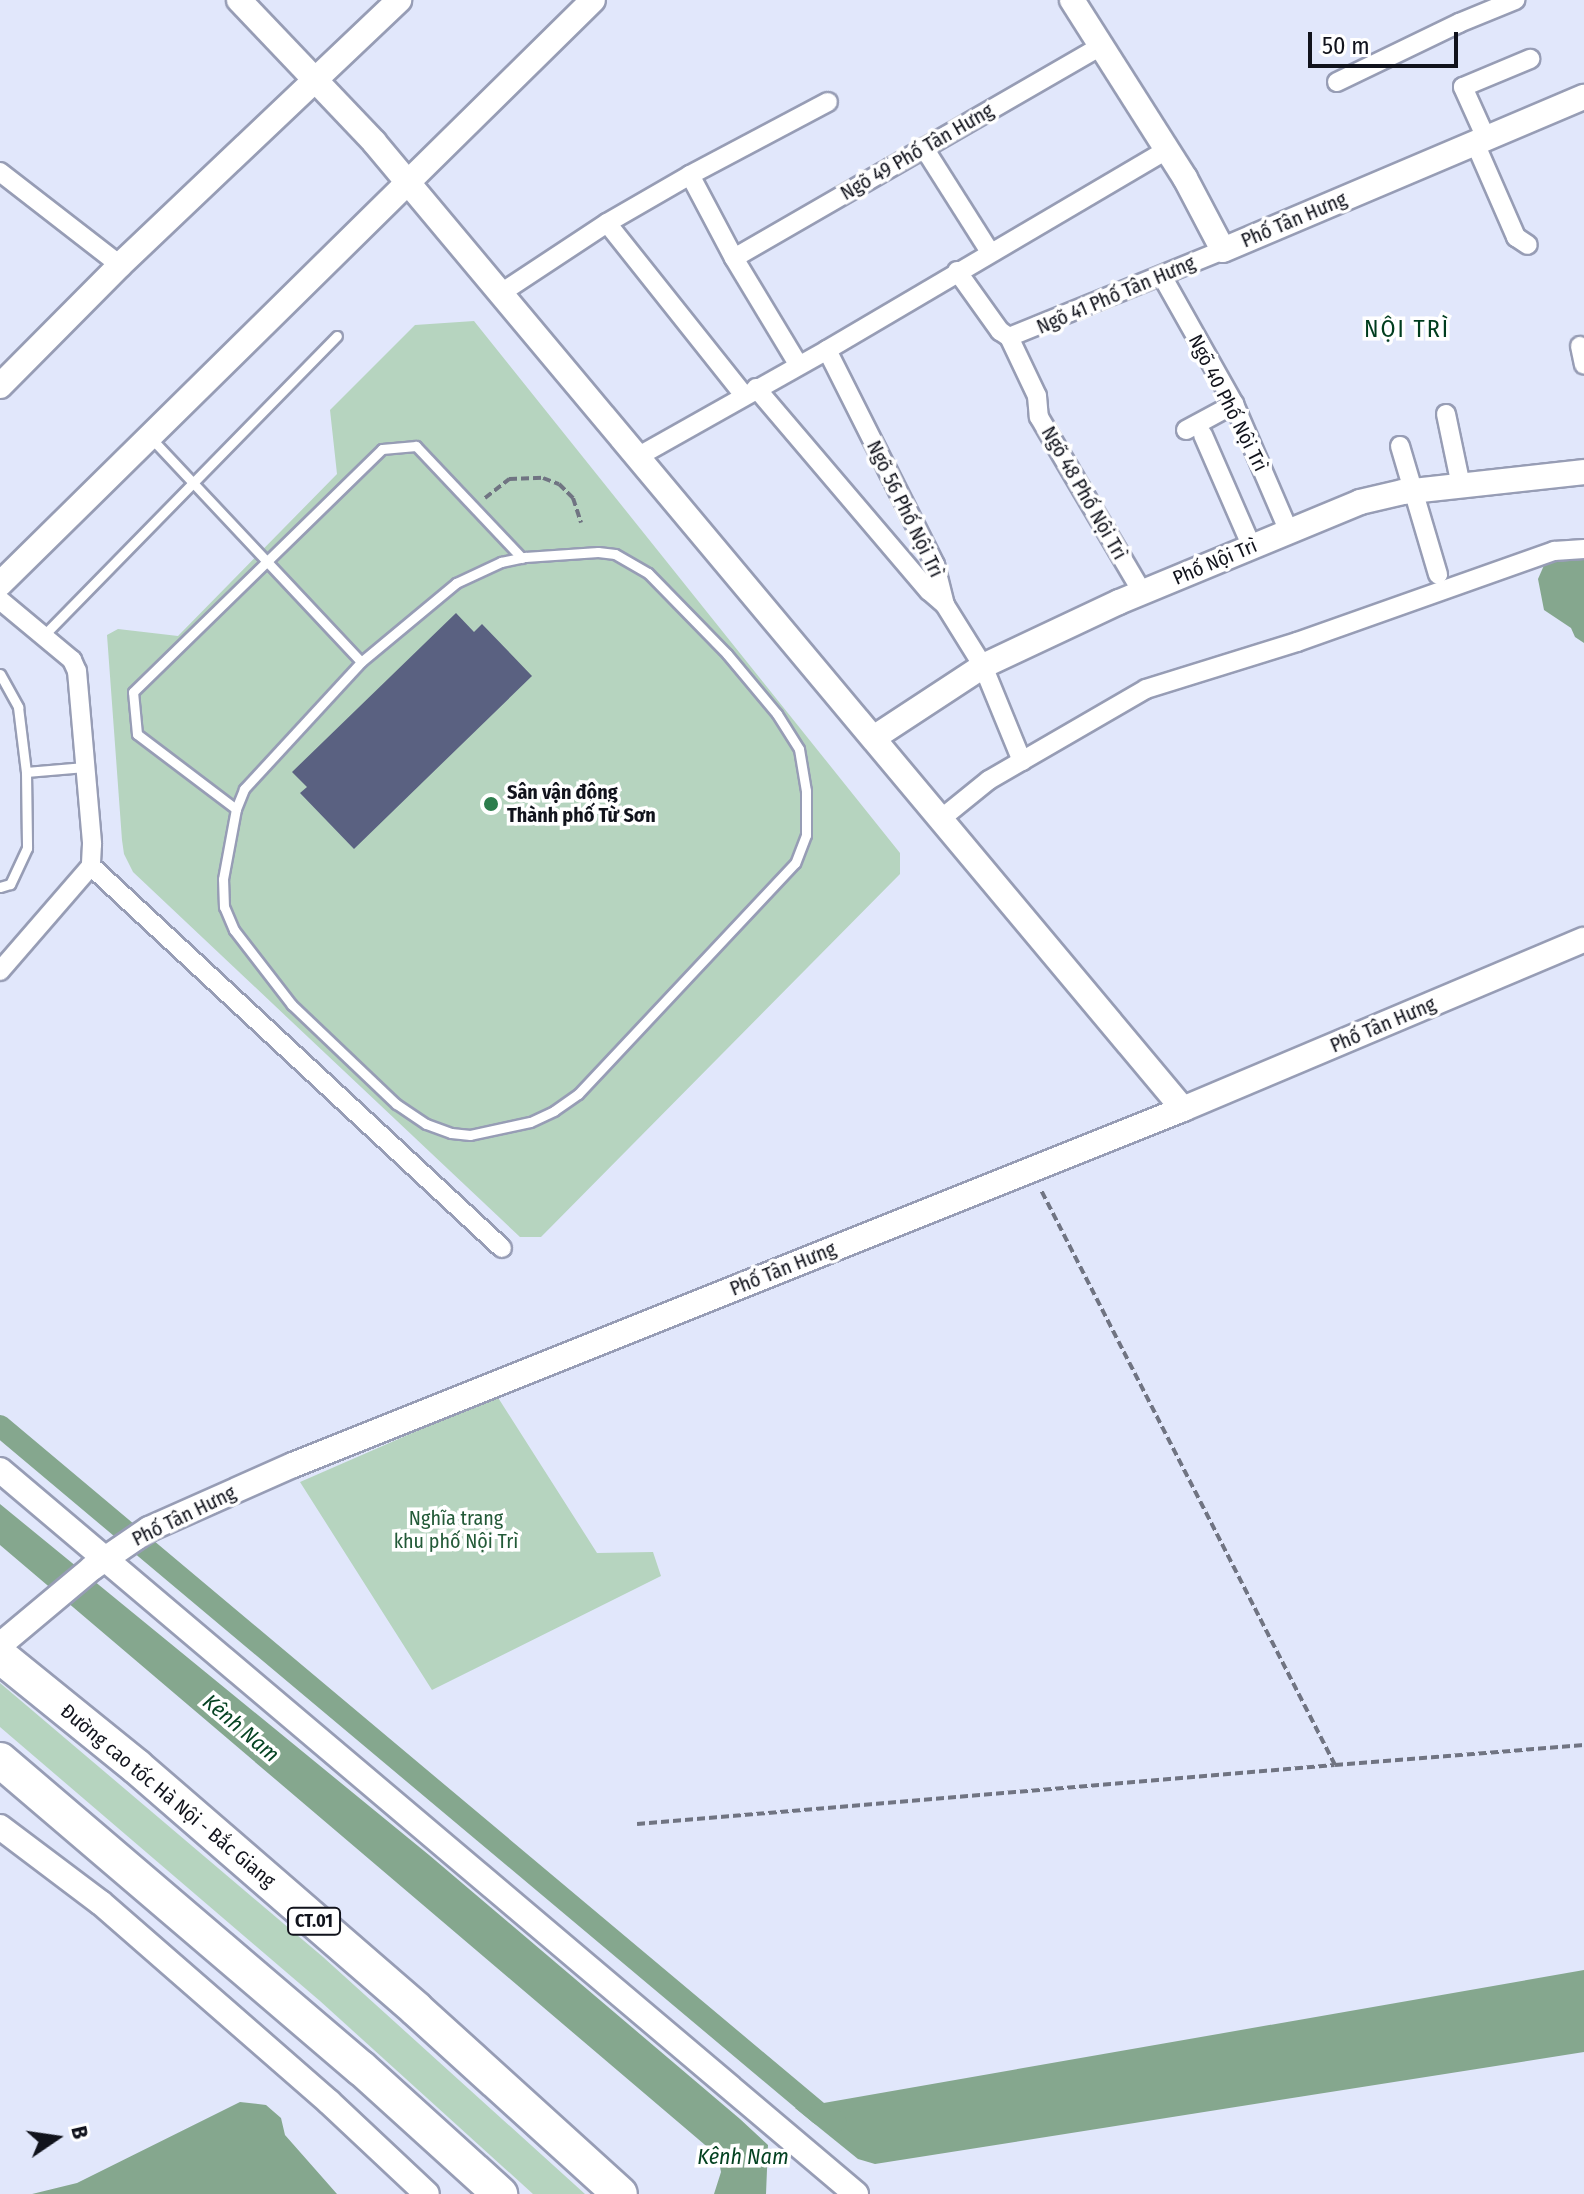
<!DOCTYPE html>
<html>
<head>
<meta charset="utf-8">
<style>
  body { margin:0 }
  #map { position:relative; width:1584px; height:2194px; overflow:hidden; background:#e1e7fb; font-family:"Fira Sans Condensed",sans-serif }
  div>[style] { position:absolute }
  .green>* { inset:0; background:#b6d4bf }
  .water>* { inset:0; background:#85a78e }
  .canal>* { height:22px; margin:-11px; padding:0 11px; transform-origin:11px; border-radius:11px; background:#85a78e }
  .building>* { inset:0; background:#5a6181 }
  .path>* { height:4px; margin-top:-2px; transform-origin:0; background:repeating-linear-gradient(90deg,#707482 0 8px,transparent 0 12px) }
  .roads { filter:drop-shadow(2px 0 #979db5) drop-shadow(-2px 0 #979db5) drop-shadow(0 2px #979db5) drop-shadow(0 -2px #979db5) }
  .service>* { height:9px; margin:-4.5px; padding:0 4.5px; transform-origin:4.5px; border-radius:4.5px; background:#fff }
  .minor>* { height:18px; margin:-9px; padding:0 9px; transform-origin:9px; border-radius:9px; background:#fff }
  .tertiary>* { height:24px; margin:-12px; padding:0 12px; transform-origin:12px; border-radius:12px; background:#fff }
  .motorway>* { height:34px; margin:-17px; padding:0 17px; transform-origin:17px; border-radius:17px; background:#fff }
  .dots>* { width:22px; height:22px; translate:-50% -50%; box-sizing:border-box; border:4px solid #fff; border-radius:50% }
  span { translate:-50% -50%; white-space:nowrap; text-align:center; line-height:1.15; -webkit-text-stroke:7px #fff; paint-order:stroke }
  .shield-label span { padding:2px 6px; background:#fff; border:2px solid; border-radius:6px; -webkit-text-stroke-width:0 }
  .shield-label { font-size:18px; color:#11131c; font-weight:700 }
  .street-label { font-size:20px; color:#11131c }
  .poi-label { font-size:20px; color:#11131c; font-weight:700 }
  .left { translate:0 -50%; text-align:left }
  .park-label { font-size:20px; color:#235a38 }
  .water-label { font-size:22px; color:#054322; font-style:italic }
  .quarter-label { font-size:24px; color:#003d1e; letter-spacing:2px }
  .north { position:absolute; left:16px; top:2098px; width:80px; height:80px; -webkit-text-stroke:6px #fff; paint-order:stroke; rotate:77deg; font-size:22px; font-weight:700; line-height:32px; text-align:center; color:#11131c }
  .north::after { content:''; display:block; margin:auto; width:28px; height:36px; background:#11131c; clip-path:polygon(50% 0,100% 100%,50% 72%,0 100%) }
  .scale { position:absolute; left:1308px; top:32px; width:150px; height:36px; box-sizing:border-box; border:4px solid #11131c; border-top:0; padding-left:10px; font-size:24px; line-height:28px; white-space:nowrap; color:#11131c; -webkit-text-stroke:6px #fff; paint-order:stroke }
</style>
</head>
<body>
<div id="map">
  <div class="green">
    <div style="clip-path:polygon(474px 321px,900px 853px,900px 874px,541px 1237px,520px 1237px,133px 872px,124px 854px,122px 840px,107px 635px,118px 629px,178px 636px,337px 474px,330px 410px,415px 325px)"></div>
    <div style="clip-path:polygon(497px 1396px,597px 1553px,653px 1552px,661px 1576px,432px 1690px,300px 1482px)"></div>
    <div style="clip-path:polygon(0 1683px,323px 1957px,585px 2194px,533px 2194px,320px 2001px,0 1727px)"></div>
  </div>
  <div class="water">
    <div style="clip-path:polygon(1584px 559px,1584px 643px,1575px 637px,1571px 628px,1544px 610px,1538px 579px,1545px 563px)"></div>
    <div style="clip-path:polygon(0 1504px,429px 1855px,740px 2119px,768px 2145px,766px 2194px,714px 2194px,721px 2172px,718px 2156px,0 1545px)"></div>
    <div style="clip-path:polygon(1584px 1970px,1584px 2052px,875px 2164px,858px 2159px,795px 2108px)"></div>
    <div style="clip-path:polygon(240px 2102px,266px 2105px,281px 2118px,285px 2135px,337px 2194px,32px 2194px,77px 2183px)"></div>
  </div>
  <div class="canal">
    <div style="left:0;top:1426px;width:1070px;rotate:40deg"></div>
    <div style="left:820px;top:2114px;width:17px;rotate:25deg"></div>
  </div>
  <div class="building">
    <div style="clip-path:polygon(456px 613px,474px 632px,482px 624px,532px 676px,354px 849px,300px 793px,307px 787px,292px 772px)"></div>
  </div>
  <div class="path">
    <div style="left:485px;top:498px;width:31px;rotate:-38deg"></div>
    <div style="left:509px;top:479px;width:34px;rotate:-2deg"></div>
    <div style="left:543px;top:478px;width:17px;rotate:21deg"></div>
    <div style="left:559px;top:484px;width:20px;rotate:45deg"></div>
    <div style="left:573px;top:498px;width:26px;rotate:72deg"></div>
    <div style="left:1335px;top:1765px;width:250px;rotate:-4.6deg"></div>
    <div style="left:637px;top:1824px;width:700px;rotate:-4.83deg"></div>
    <div style="left:1335px;top:1765px;width:646px;rotate:-117.08deg"></div>
  </div>
  <div class="roads">
    <div class="service">
      <div style="left:150px;top:437px;width:308px;rotate:46.8deg"></div>
      <div style="left:598px;top:552px;width:17px;rotate:7deg"></div>
      <div style="left:615px;top:554px;width:38px;rotate:30deg"></div>
      <div style="left:648px;top:573px;width:113px;rotate:45.7deg"></div>
      <div style="left:727px;top:654px;width:78px;rotate:50.2deg"></div>
      <div style="left:777px;top:714px;width:41px;rotate:57.8deg"></div>
      <div style="left:799px;top:749px;width:43px;rotate:80.5deg"></div>
      <div style="left:806px;top:791px;width:44px;rotate:90deg"></div>
      <div style="left:806px;top:835px;width:30px;rotate:111deg"></div>
      <div style="left:795px;top:863px;width:317px;rotate:133.2deg"></div>
      <div style="left:578px;top:1094px;width:29px;rotate:145deg"></div>
      <div style="left:554px;top:1111px;width:26px;rotate:155deg"></div>
      <div style="left:530px;top:1122px;width:61px;rotate:167.8deg"></div>
      <div style="left:470px;top:1135px;width:19px;rotate:-174deg"></div>
      <div style="left:451px;top:1133px;width:27px;rotate:-160deg"></div>
      <div style="left:426px;top:1124px;width:36px;rotate:-146deg"></div>
      <div style="left:396px;top:1104px;width:144px;rotate:-136.4deg"></div>
      <div style="left:292px;top:1005px;width:95px;rotate:-127.7deg"></div>
      <div style="left:234px;top:930px;width:25px;rotate:-113deg"></div>
      <div style="left:224px;top:907px;width:28px;rotate:-92deg"></div>
      <div style="left:223px;top:879px;width:71px;rotate:-79.5deg"></div>
      <div style="left:236px;top:809px;width:22px;rotate:-68deg"></div>
      <div style="left:244px;top:789px;width:173px;rotate:-47.3deg"></div>
      <div style="left:361px;top:662px;width:124px;rotate:-39.7deg"></div>
      <div style="left:456px;top:583px;width:50px;rotate:-25deg"></div>
      <div style="left:501px;top:562px;width:25px;rotate:-12deg"></div>
      <div style="left:525px;top:557px;width:73px;rotate:-3.9deg"></div>
      <div style="left:43px;top:636px;width:420px;rotate:-45.6deg"></div>
      <div style="left:0;top:674px;width:38px;rotate:61deg"></div>
      <div style="left:18px;top:707px;width:65px;rotate:83deg"></div>
      <div style="left:26px;top:772px;width:76px;rotate:89.2deg"></div>
      <div style="left:27px;top:848px;width:40px;rotate:115deg"></div>
      <div style="left:10px;top:884px;width:10px;rotate:163deg"></div>
      <div style="left:26px;top:772px;width:59px;rotate:-4.8deg"></div>
      <div style="left:236px;top:809px;width:124px;rotate:-142.9deg"></div>
      <div style="left:137px;top:734px;width:42px;rotate:-95.4deg"></div>
      <div style="left:133px;top:692px;width:348px;rotate:-44.3deg"></div>
      <div style="left:382px;top:449px;width:34px;rotate:-5deg"></div>
      <div style="left:416px;top:446px;width:154px;rotate:46.6deg"></div>
    </div>
    <div class="minor">
      <div style="left:1337px;top:82px;width:136px;rotate:-25.8deg"></div>
      <div style="left:1459px;top:23px;width:61px;rotate:-22.3deg"></div>
      <div style="left:1486px;top:138px;width:56px;rotate:-114.3deg"></div>
      <div style="left:1463px;top:87px;width:73px;rotate:-22.7deg"></div>
      <div style="left:1475px;top:143px;width:103px;rotate:66.4deg"></div>
      <div style="left:1516px;top:237px;width:14px;rotate:34deg"></div>
      <div style="left:924px;top:148px;width:123px;rotate:57.6deg"></div>
      <div style="left:0;top:172px;width:152px;rotate:37.8deg"></div>
      <div style="left:690px;top:175px;width:156px;rotate:-27.9deg"></div>
      <div style="left:607px;top:223px;width:220px;rotate:51.5deg"></div>
      <div style="left:734px;top:258px;width:424px;rotate:-30deg"></div>
      <div style="left:957px;top:271px;width:74px;rotate:54.4deg"></div>
      <div style="left:1000px;top:331px;width:11px;rotate:34deg"></div>
      <div style="left:1009px;top:337px;width:65px;rotate:64.6deg"></div>
      <div style="left:1037px;top:396px;width:21px;rotate:85deg"></div>
      <div style="left:1039px;top:417px;width:203px;rotate:59.5deg"></div>
      <div style="left:1162px;top:276px;width:147px;rotate:60.6deg"></div>
      <div style="left:1234px;top:404px;width:139px;rotate:66.7deg"></div>
      <div style="left:501px;top:293px;width:127px;rotate:-33.4deg"></div>
      <div style="left:607px;top:223px;width:96px;rotate:-30deg"></div>
      <div style="left:690px;top:175px;width:94px;rotate:62.1deg"></div>
      <div style="left:734px;top:258px;width:124px;rotate:58.9deg"></div>
      <div style="left:1009px;top:337px;width:231px;rotate:-22.1deg"></div>
      <div style="left:1580px;top:346px;width:19px;rotate:78deg"></div>
      <div style="left:827px;top:350px;width:241px;rotate:63.3deg"></div>
      <div style="left:935px;top:565px;width:41px;rotate:76deg"></div>
      <div style="left:945px;top:605px;width:72px;rotate:58.1deg"></div>
      <div style="left:983px;top:666px;width:103px;rotate:67.7deg"></div>
      <div style="left:756px;top:388px;width:267px;rotate:49.6deg"></div>
      <div style="left:929px;top:591px;width:21px;rotate:41deg"></div>
      <div style="left:1446px;top:414px;width:74px;rotate:78.2deg"></div>
      <div style="left:1186px;top:430px;width:55px;rotate:-28.4deg"></div>
      <div style="left:1203px;top:435px;width:122px;rotate:66.4deg"></div>
      <div style="left:1400px;top:446px;width:134px;rotate:73.5deg"></div>
      <div style="left:639px;top:456px;width:216px;rotate:-29.4deg"></div>
      <div style="left:827px;top:350px;width:394px;rotate:-30.5deg"></div>
      <div style="left:0;top:600px;width:94px;rotate:39.8deg"></div>
      <div style="left:72px;top:660px;width:12px;rotate:66deg"></div>
      <div style="left:77px;top:671px;width:174px;rotate:85deg"></div>
      <div style="left:92px;top:844px;width:22px;rotate:93deg"></div>
      <div style="left:91px;top:866px;width:139px;rotate:130.9deg"></div>
      <div style="left:942px;top:818px;width:60px;rotate:-39deg"></div>
      <div style="left:989px;top:780px;width:181px;rotate:-30.1deg"></div>
      <div style="left:1146px;top:689px;width:158px;rotate:-17.3deg"></div>
      <div style="left:1297px;top:642px;width:273px;rotate:-19.5deg"></div>
      <div style="left:1554px;top:551px;width:30px;rotate:-4deg"></div>
      <div style="left:91px;top:866px;width:561px;rotate:42.91deg"></div>
    </div>
    <div class="tertiary">
      <div style="left:239px;top:0;width:196px;rotate:46.4deg"></div>
      <div style="left:374px;top:142px;width:1261px;rotate:50.08deg"></div>
      <div style="left:1072px;top:0;width:211px;rotate:57.6deg"></div>
      <div style="left:1185px;top:178px;width:81px;rotate:62.2deg"></div>
      <div style="left:1223px;top:250px;width:392px;rotate:-23deg"></div>
      <div style="left:0;top:386px;width:170px;rotate:-45.2deg"></div>
      <div style="left:120px;top:265px;width:385px;rotate:-43.5deg"></div>
      <div style="left:0;top:584px;width:832px;rotate:-44.56deg"></div>
      <div style="left:875px;top:737px;width:129px;rotate:-33.3deg"></div>
      <div style="left:983px;top:666px;width:150px;rotate:-25.2deg"></div>
      <div style="left:1119px;top:602px;width:261px;rotate:-22.5deg"></div>
      <div style="left:1360px;top:502px;width:44px;rotate:-13.1deg"></div>
      <div style="left:1403px;top:492px;width:182px;rotate:-6.3deg"></div>
      <div style="left:0;top:1470px;width:1121px;rotate:40.22deg"></div>
      <div style="left:6px;top:1640px;width:112px;rotate:-39.9deg"></div>
      <div style="left:92px;top:1568px;width:69px;rotate:-34.4deg"></div>
      <div style="left:149px;top:1529px;width:158px;rotate:-24deg"></div>
      <div style="left:293px;top:1465px;width:959px;rotate:-21.8deg"></div>
      <div style="left:1183px;top:1109px;width:435px;rotate:-22.9deg"></div>
      <div style="left:0;top:1827px;width:126px;rotate:37deg"></div>
      <div style="left:101px;top:1903px;width:303px;rotate:41.1deg"></div>
      <div style="left:329px;top:2102px;width:134px;rotate:43.2deg"></div>
    </div>
    <div class="motorway">
      <div style="left:0;top:1656px;width:176px;rotate:39deg"></div>
      <div style="left:137px;top:1767px;width:369px;rotate:40.9deg"></div>
      <div style="left:416px;top:2009px;width:275px;rotate:42.2deg"></div>
      <div style="left:0;top:1760px;width:475px;rotate:40.5deg"></div>
      <div style="left:361px;top:2068px;width:188px;rotate:42.2deg"></div>
    </div>
  </div>
  <div class="dots">
    <div style="left:491px;top:804px;background:#2d7d4d"></div>
  </div>
  <div class="shield-label">
    <span style="left:314px;top:1921px">CT.01</span>
  </div>
  <div class="street-label">
    <span style="left:917px;top:152px;rotate:-30deg">Ngõ 49 Phố Tân Hưng</span>
    <span style="left:1294px;top:220px;rotate:-23deg">Phố Tân Hưng</span>
    <span style="left:1116px;top:295px;rotate:-23deg">Ngõ 41 Phố Tân Hưng</span>
    <span style="left:1228px;top:403px;rotate:63deg">Ngõ 40 Phố Nội Trì</span>
    <span style="left:1084px;top:493px;rotate:60deg">Ngõ 48 Phố Nội Trì</span>
    <span style="left:905px;top:509px;rotate:64deg">Ngõ 56 Phố Nội Trì</span>
    <span style="left:1215px;top:562px;rotate:-23deg">Phố Nội Trì</span>
    <span style="left:1383px;top:1025px;rotate:-23deg">Phố Tân Hưng</span>
    <span style="left:783px;top:1269px;rotate:-22deg">Phố Tân Hưng</span>
    <span style="left:184px;top:1516px;rotate:-26deg">Phố Tân Hưng</span>
    <span style="left:168px;top:1796px;rotate:40deg">Đường cao tốc Hà Nội - Bắc Giang</span>
  </div>
  <div class="poi-label">
    <span class="left" style="left:507px;top:804px">Sân vận động<br>Thành phố Từ Sơn</span>
  </div>
  <div class="park-label">
    <span style="left:456px;top:1530px">Nghĩa trang<br>khu phố Nội Trì</span>
  </div>
  <div class="water-label">
    <span style="left:241px;top:1728px;rotate:40deg">Kênh Nam</span>
    <span style="left:743px;top:2157px">Kênh Nam</span>
  </div>
  <div class="quarter-label">
    <span style="left:1407px;top:330px">NỘI TRÌ</span>
  </div>
  <div class="north">B</div>
  <div class="scale">50 m</div>
</div>
</body>
</html>
